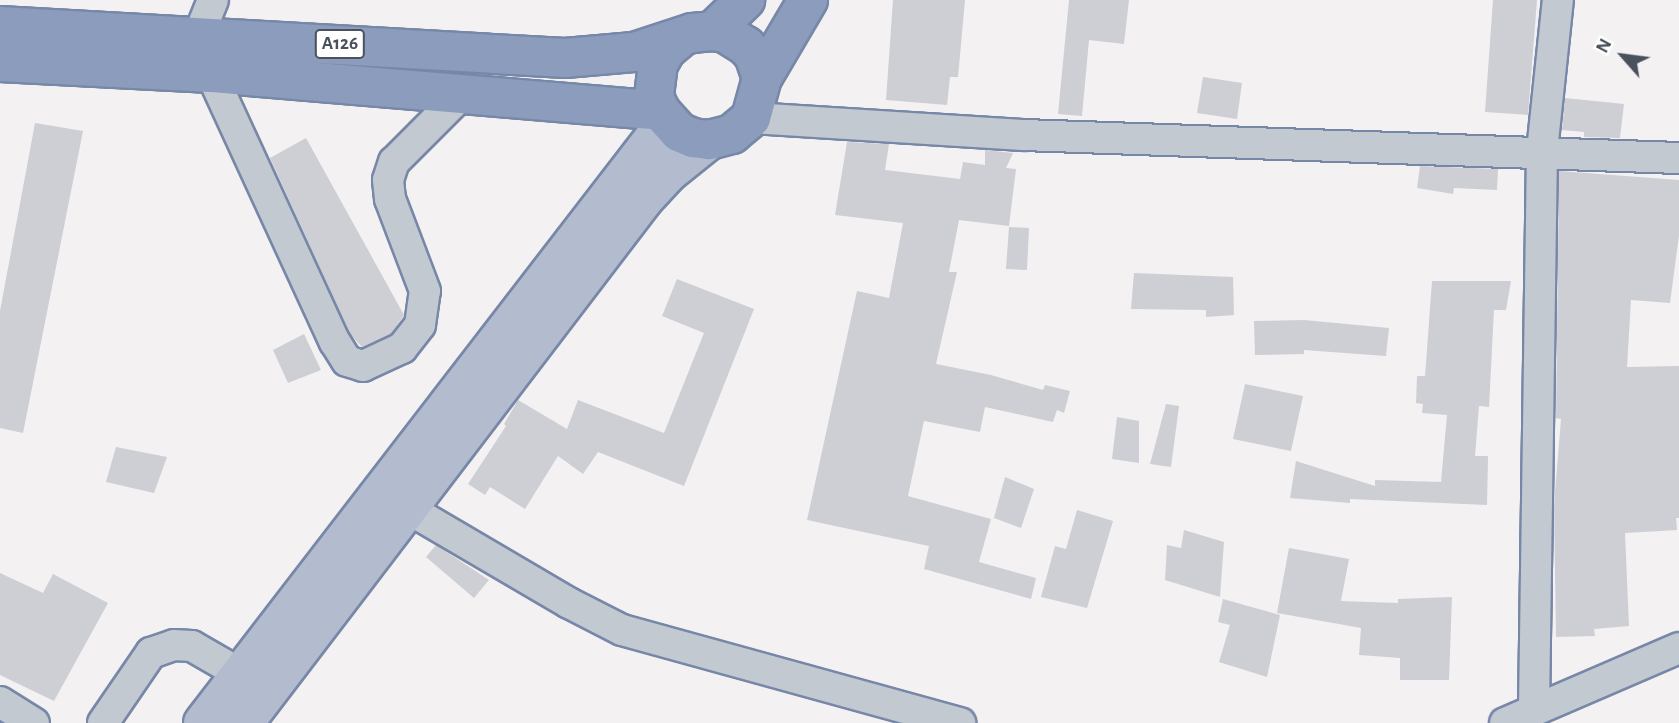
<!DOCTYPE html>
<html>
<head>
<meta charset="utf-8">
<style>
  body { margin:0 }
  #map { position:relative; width:1679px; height:723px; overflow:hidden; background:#f3f1f1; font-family:"Alegreya Sans",sans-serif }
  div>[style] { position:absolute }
  .building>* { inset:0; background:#cecfd5 }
  .roads { filter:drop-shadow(2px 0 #7787a8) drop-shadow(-2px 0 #7787a8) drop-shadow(0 2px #7787a8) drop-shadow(0 -2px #7787a8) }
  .minor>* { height:30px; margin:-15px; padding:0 15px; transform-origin:15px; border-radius:15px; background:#c2c9d1 }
  .major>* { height:38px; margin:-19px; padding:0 19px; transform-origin:19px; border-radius:19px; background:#b2bcce }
  .highway>* { height:38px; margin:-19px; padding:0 19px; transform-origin:19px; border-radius:19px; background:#8b9cbc }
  span { translate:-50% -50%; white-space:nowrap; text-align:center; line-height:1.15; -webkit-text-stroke:7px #fff; paint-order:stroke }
  .shield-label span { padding:2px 5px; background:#fff; border:2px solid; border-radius:5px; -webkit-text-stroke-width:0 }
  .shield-label { font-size:19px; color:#49515d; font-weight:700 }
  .north { position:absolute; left:1588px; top:21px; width:70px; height:70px; -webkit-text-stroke:5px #fff; paint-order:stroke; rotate:298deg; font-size:19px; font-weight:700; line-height:28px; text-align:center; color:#49515d }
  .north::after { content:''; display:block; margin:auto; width:24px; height:32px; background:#49515d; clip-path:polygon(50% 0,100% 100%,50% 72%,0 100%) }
</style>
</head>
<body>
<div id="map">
  <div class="building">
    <div style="clip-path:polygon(893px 0,965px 0,958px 77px,950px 77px,947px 105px,886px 100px)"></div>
    <div style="clip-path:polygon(1069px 0,1129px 0,1124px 44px,1089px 40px,1082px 116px,1058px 114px)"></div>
    <div style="clip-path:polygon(1493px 0,1537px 0,1528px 115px,1485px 112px)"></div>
    <div style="clip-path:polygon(1203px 77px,1242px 83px,1237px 119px,1197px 113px)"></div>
    <div style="clip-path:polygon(1565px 98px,1624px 104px,1620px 138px,1584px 137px,1584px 132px,1562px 130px)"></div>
    <div style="clip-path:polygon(35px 123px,83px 131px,23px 433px,0 428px,0 311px)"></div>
    <div style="clip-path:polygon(306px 138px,404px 315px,391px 334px,362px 347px,350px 334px,270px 158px)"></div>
    <div style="clip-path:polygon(847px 142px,889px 144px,885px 170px,960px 179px,963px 162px,985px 165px,985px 150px,1013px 153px,1006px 168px,1016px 169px,1009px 226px,959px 220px,949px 272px,957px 272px,936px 364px,991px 375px,1043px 390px,1045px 385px,1070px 391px,1064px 413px,1057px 410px,1053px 422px,985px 407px,980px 432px,924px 421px,908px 496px,991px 519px,979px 562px,1036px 578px,1031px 599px,924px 569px,929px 546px,807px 520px,857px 291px,889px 298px,903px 223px,835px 215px)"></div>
    <div style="clip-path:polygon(1420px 166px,1498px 169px,1497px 190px,1454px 188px,1453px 194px,1417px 188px)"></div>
    <div style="clip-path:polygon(1559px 171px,1679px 180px,1679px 235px,1670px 303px,1631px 300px,1627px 367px,1679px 366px,1679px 518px,1676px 518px,1677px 530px,1625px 533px,1629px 626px,1594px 629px,1595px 636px,1556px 637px,1554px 504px,1561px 419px,1556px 418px)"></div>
    <div style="clip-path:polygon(1009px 227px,1029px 228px,1027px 270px,1006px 269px)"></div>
    <div style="clip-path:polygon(1134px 273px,1233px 277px,1234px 315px,1206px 317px,1206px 310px,1131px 309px)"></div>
    <div style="clip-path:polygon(677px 279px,754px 309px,684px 486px,598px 452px,583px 474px,558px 456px,525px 509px,490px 487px,485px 495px,468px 484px,506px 426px,504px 424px,518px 400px,567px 429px,578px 400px,664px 433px,704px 333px,662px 316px)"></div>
    <div style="clip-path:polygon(1432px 281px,1511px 281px,1506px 310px,1494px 310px,1489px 407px,1479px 406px,1475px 456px,1488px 456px,1487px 505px,1350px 499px,1350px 503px,1290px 498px,1296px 461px,1375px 486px,1375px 480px,1441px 482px,1447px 415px,1422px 413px,1423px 404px,1416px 403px,1417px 376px,1425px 376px)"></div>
    <div style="clip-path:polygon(1304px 320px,1389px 328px,1386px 356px,1304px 350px,1304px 354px,1255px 355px,1254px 321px)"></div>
    <div style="clip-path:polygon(304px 334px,321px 370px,288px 383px,273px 350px)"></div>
    <div style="clip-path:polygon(1245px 384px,1303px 396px,1291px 451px,1233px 439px)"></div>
    <div style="clip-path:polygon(1166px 404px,1179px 406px,1171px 467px,1150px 464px)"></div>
    <div style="clip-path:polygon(1117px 417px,1139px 421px,1139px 463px,1112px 459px)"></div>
    <div style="clip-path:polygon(116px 447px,167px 457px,154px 493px,106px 482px)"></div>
    <div style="clip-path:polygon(1005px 477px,1034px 489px,1021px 528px,994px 518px)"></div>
    <div style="clip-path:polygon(1077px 510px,1113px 521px,1087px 608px,1041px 597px,1055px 546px,1066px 549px)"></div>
    <div style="clip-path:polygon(1184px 530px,1224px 542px,1220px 597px,1165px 580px,1167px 545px,1181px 548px)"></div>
    <div style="clip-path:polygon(436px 545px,489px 580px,474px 598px,426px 557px)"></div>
    <div style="clip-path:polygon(1289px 548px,1349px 559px,1341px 601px,1398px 603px,1398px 599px,1452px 597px,1449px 680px,1400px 680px,1400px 658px,1359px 655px,1361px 628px,1277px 613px)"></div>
    <div style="clip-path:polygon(0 573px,43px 593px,53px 574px,108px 603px,54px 701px,0 675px)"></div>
    <div style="clip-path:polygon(1223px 599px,1280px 615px,1267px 677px,1219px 662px,1230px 625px,1218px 622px)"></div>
  </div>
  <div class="roads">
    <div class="minor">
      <div style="left:198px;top:37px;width:40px;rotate:-68deg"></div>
      <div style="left:211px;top:73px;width:296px;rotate:65.3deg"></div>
      <div style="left:335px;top:342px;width:22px;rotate:58deg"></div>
      <div style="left:347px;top:361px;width:17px;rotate:17deg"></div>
      <div style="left:363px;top:366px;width:43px;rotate:-24.8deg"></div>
      <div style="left:402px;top:348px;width:29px;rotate:-52deg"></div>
      <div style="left:420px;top:325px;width:34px;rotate:-82deg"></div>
      <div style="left:425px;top:291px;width:98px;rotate:-110.8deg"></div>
      <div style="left:390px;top:199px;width:19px;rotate:-96deg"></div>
      <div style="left:388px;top:180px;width:19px;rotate:-72deg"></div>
      <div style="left:394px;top:162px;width:98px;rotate:-45deg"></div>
      <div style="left:751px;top:118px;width:273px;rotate:3.6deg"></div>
      <div style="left:1023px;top:135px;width:656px;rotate:2.01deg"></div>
      <div style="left:407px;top:508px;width:188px;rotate:30.4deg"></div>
      <div style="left:569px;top:603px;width:59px;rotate:27deg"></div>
      <div style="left:622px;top:630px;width:351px;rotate:15.4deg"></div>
      <div style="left:0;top:702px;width:40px;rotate:32deg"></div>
      <div style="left:1534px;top:709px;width:558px;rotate:-89.18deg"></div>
      <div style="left:1542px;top:151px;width:152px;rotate:-84deg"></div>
      <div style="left:103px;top:723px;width:85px;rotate:-55.6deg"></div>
      <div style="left:151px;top:653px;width:24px;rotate:-19deg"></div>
      <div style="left:174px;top:645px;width:18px;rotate:3deg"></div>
      <div style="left:192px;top:646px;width:54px;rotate:29.9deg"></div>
      <div style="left:1505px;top:723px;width:189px;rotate:-23.3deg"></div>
    </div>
    <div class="major">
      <div style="left:203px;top:723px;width:760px;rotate:-52.38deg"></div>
      <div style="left:244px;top:723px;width:659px;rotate:-52.64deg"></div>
      <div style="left:644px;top:199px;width:35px;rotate:-47deg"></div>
      <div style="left:668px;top:173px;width:53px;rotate:-38.8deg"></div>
    </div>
    <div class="highway">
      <div style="left:0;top:26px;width:566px;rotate:3.24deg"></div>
      <div style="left:565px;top:58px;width:69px;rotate:-5deg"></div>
      <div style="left:634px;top:52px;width:61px;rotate:-18.1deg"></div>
      <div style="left:692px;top:33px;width:21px;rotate:-5deg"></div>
      <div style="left:713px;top:31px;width:12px;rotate:9deg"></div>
      <div style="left:725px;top:33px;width:25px;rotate:32deg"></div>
      <div style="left:746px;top:46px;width:12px;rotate:48deg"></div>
      <div style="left:754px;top:55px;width:24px;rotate:71deg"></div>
      <div style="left:762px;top:78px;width:41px;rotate:105.4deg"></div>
      <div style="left:751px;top:118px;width:25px;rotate:140deg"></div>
      <div style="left:732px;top:134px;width:24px;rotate:165deg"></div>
      <div style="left:709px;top:140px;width:16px;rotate:-173deg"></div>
      <div style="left:693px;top:138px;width:15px;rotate:-157deg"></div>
      <div style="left:679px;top:132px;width:28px;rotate:-132deg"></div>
      <div style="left:660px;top:111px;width:16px;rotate:-112deg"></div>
      <div style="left:654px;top:96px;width:32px;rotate:-83deg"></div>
      <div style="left:658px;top:64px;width:16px;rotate:-60deg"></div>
      <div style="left:666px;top:50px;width:16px;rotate:-40deg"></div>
      <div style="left:713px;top:31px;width:45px;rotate:-44.1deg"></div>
      <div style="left:0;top:62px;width:211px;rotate:3deg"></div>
      <div style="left:211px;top:73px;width:451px;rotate:4.8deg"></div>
      <div style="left:762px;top:78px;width:91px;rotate:-59.5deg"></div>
    </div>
  </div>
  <div class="shield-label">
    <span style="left:340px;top:44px">A126</span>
  </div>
  <div class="north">N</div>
</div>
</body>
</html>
